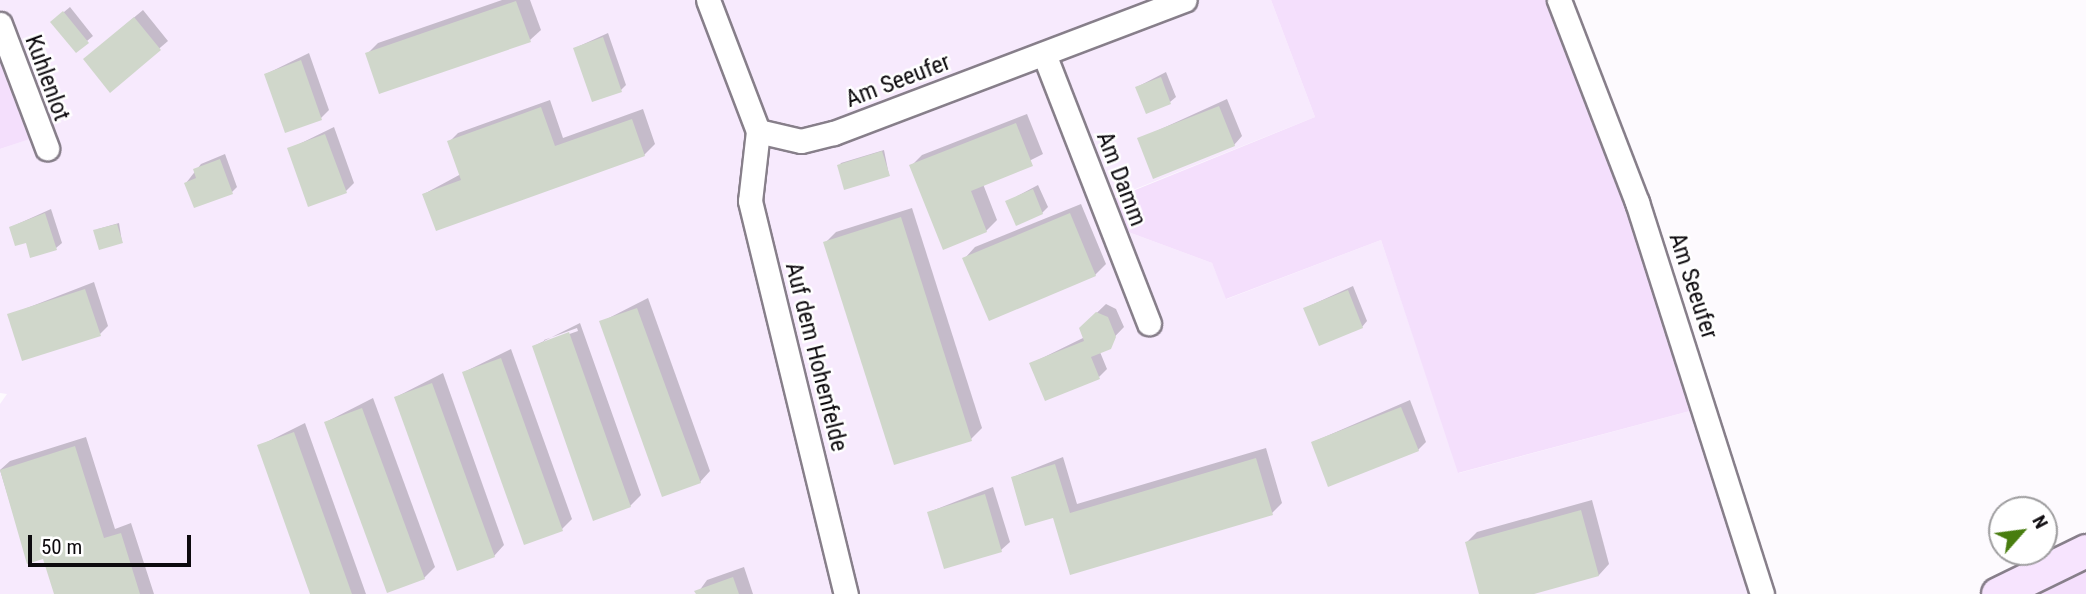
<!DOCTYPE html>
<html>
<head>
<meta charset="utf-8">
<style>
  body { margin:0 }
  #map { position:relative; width:2086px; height:594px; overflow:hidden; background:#fdfafe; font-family:"Roboto Condensed",sans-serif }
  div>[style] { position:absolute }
  .built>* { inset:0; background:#f7eafd }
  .green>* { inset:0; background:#f4dffc }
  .shadow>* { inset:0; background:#0003 }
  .building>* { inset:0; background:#d0d7cb }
  .roads { filter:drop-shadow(2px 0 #877f8a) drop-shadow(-2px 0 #877f8a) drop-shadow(0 2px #877f8a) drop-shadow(0 -2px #877f8a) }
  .street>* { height:23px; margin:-11.5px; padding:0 11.5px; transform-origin:11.5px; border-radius:11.5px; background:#fff }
  .secondary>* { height:32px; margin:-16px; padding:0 16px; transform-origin:16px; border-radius:16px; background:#f7e4fe }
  span { translate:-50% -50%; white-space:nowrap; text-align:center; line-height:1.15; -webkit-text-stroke:5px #fff; paint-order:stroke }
  .street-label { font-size:24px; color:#0d0a0e }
  .north { position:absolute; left:1988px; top:496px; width:70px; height:70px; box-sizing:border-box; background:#fff; border:2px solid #9e9d9f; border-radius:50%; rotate:62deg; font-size:19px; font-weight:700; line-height:28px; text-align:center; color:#0d0a0e }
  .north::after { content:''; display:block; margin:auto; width:24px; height:32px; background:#487d0f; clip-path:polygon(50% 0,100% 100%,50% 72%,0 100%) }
  .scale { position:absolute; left:28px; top:535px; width:163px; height:32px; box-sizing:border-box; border:4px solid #0d0a0e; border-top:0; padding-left:9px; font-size:21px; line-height:24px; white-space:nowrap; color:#0d0a0e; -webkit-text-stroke:5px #fff; paint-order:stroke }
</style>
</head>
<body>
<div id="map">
  <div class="built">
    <div style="clip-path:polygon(0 0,1271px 0,1315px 117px,1103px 202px,1112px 226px,1212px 263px,1227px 299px,1381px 240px,1459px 473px,1705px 407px,1762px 594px,0 594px,0 404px,7px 394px,0 393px,0 149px,38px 136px,0 24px)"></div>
  </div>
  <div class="green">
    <div style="clip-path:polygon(1271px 0,1559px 0,1705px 407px,1458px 473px,1381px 240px,1226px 299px,1212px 263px,1112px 226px,1103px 203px,1315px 117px)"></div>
    <div style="clip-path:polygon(0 24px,39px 136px,0 149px)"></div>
    <div style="clip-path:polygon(2086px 565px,2086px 594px,2030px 594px)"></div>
  </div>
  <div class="shadow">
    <div style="clip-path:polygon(502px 0,530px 0,541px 30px,530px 40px,367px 54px,378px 43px)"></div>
    <div style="clip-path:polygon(70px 7px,93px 36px,87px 41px,58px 17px)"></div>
    <div style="clip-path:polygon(143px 10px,168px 41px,111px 90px,94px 51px)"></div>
    <div style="clip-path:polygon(608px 33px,626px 85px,621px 90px,575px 48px)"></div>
    <div style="clip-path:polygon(309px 53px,329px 110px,321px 118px,266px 74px)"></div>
    <div style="clip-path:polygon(1166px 72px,1176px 97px,1170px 102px,1137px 87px)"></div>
    <div style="clip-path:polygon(1227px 99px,1242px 136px,1234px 145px,1139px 139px)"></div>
    <div style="clip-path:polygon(550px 100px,563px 138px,643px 109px,655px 144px,644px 155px,424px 194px,461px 174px,449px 142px,458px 133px)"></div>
    <div style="clip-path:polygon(1027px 114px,1043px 154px,983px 184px,997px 220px,986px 231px,911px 166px,922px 155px)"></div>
    <div style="clip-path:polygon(334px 127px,354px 183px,346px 191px,289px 149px)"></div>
    <div style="clip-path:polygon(884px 150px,889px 175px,839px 166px,841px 163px)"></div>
    <div style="clip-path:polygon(225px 154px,237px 187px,232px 192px,186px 183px,201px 164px)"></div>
    <div style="clip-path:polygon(1038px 185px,1048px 207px,1042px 213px,1008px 201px)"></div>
    <div style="clip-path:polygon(1081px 204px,1106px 264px,1095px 275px,965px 258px,975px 247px)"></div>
    <div style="clip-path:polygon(912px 208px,982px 428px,971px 439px,825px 243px,836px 232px)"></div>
    <div style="clip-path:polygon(51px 209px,62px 243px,56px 248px,27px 241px,11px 227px)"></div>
    <div style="clip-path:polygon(119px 223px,122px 242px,95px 231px,98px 229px)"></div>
    <div style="clip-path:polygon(94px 282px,108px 326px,100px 334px,9px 315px)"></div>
    <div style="clip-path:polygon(1353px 286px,1367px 321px,1362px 327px,1305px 308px)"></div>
    <div style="clip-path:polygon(648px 298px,710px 471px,700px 482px,601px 322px)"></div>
    <div style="clip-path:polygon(1106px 304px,1116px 309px,1124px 327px,1100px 352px,1107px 369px,1099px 377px,1032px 363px,1085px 337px,1081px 328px)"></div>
    <div style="clip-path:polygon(evenodd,580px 323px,641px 495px,630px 506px,534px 346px,580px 323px,577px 328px,578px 331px,544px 343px,544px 340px,577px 328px)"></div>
    <div style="clip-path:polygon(511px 349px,572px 519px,562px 529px,464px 372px)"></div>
    <div style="clip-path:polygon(443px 373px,504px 545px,494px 556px,396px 397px)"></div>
    <div style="clip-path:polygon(373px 398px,435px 567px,424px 578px,326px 422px)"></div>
    <div style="clip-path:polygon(1410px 400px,1426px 442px,1418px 450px,1313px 442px)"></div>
    <div style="clip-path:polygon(305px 423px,366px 594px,312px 594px,259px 446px)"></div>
    <div style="clip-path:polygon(86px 437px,115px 529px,131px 523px,154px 594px,56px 594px,44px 557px,28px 562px,0 470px,10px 461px)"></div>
    <div style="clip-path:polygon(1266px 448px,1282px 503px,1272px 513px,1060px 514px,1013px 477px,1063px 457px,1077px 504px)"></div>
    <div style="clip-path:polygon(993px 487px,1010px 542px,1001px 550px,929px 512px)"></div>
    <div style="clip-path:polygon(1592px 500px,1609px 564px,1599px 575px,1527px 594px,1481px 594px,1467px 542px,1477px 532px)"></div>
    <div style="clip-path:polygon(744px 567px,753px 594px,697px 594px,707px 580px)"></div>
  </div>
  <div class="building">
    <div style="clip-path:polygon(516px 1px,531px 42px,379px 94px,365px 53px)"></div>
    <div style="clip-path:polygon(63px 11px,89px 43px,76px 53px,50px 22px)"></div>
    <div style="clip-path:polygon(134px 17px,161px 50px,110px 93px,83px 59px)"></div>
    <div style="clip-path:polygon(603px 37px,622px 92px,592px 102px,573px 48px)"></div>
    <div style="clip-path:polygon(301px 60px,322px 120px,285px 133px,264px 74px)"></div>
    <div style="clip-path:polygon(1161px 77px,1171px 104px,1146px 114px,1135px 87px)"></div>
    <div style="clip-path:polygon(1219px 106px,1235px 146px,1153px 179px,1137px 138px)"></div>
    <div style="clip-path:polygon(541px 107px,555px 146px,632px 119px,645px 156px,436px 231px,422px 194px,461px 180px,447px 141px)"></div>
    <div style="clip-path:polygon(1016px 123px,1033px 166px,971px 191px,987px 232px,943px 250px,909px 165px)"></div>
    <div style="clip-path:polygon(325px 134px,347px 193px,308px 207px,287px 148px)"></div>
    <div style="clip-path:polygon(882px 151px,890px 176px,844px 190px,837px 165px)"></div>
    <div style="clip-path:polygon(220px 159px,233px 194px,194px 208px,184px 183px,196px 178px,193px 169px)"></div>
    <div style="clip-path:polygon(1033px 189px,1043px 214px,1016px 226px,1005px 201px)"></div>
    <div style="clip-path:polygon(45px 213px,57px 250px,30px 258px,26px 243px,15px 246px,9px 227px)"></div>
    <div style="clip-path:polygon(1070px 213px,1096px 276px,989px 321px,962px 258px)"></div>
    <div style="clip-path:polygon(901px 217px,972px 441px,894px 465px,823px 242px)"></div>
    <div style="clip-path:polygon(117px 224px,123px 243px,99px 250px,93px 230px)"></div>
    <div style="clip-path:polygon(85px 289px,101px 336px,22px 361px,7px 314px)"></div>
    <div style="clip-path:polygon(1348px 290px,1363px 328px,1319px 346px,1303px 308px)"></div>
    <div style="clip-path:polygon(637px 308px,701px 483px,662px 497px,599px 321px)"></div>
    <div style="clip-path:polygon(1096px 312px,1108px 317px,1116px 337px,1111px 349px,1091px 357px,1100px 379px,1045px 401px,1029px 363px,1084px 341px,1079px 328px)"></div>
    <div style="clip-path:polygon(569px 332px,631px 507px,593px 521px,532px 346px)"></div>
    <div style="clip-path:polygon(501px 358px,563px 531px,524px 545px,462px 372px)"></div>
    <div style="clip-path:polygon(432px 383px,495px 557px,457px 571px,394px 397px)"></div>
    <div style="clip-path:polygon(1401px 407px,1419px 451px,1328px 487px,1311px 442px)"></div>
    <div style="clip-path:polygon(362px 408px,425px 579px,387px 593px,324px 422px)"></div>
    <div style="clip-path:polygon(294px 432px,352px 594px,310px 594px,257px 445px)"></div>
    <div style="clip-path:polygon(75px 446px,104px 538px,121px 533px,140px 594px,54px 594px,43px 559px,27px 564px,0 470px)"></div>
    <div style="clip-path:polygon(1256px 458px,1273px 515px,1070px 575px,1053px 518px,1025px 526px,1011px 477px,1055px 464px,1070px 513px)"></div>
    <div style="clip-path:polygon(985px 494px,1002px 552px,944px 569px,927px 512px)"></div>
    <div style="clip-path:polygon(1581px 510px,1599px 576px,1534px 594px,1479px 594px,1465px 542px)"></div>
    <div style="clip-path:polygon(733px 577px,739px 594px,696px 594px,694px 591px)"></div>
  </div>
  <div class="roads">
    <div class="street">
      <div style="left:708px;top:0;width:140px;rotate:69.1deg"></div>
      <div style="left:758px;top:131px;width:70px;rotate:96.5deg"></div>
      <div style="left:750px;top:201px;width:405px;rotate:76.3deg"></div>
      <div style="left:1559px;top:0;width:217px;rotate:68.9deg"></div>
      <div style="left:1637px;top:202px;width:411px;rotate:72.3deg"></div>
      <div style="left:0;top:24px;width:133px;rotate:69.2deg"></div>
      <div style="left:1044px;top:54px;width:289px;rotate:68.7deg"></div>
      <div style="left:758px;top:131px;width:44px;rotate:13.1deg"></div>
      <div style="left:801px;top:141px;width:34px;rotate:-14deg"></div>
      <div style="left:834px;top:133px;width:375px;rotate:-20.8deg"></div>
    </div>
    <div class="secondary">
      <div style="left:1998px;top:594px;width:98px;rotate:-26deg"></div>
    </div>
  </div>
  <div class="street-label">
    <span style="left:47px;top:78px;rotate:70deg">Kuhlenlot</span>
    <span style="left:898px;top:81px;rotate:-21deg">Am Seeufer</span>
    <span style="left:1121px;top:179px;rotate:69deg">Am Damm</span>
    <span style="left:1693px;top:286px;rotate:72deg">Am Seeufer</span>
    <span style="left:816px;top:357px;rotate:76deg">Auf dem Hohenfelde</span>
  </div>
  <div class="north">N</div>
  <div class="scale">50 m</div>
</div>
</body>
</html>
